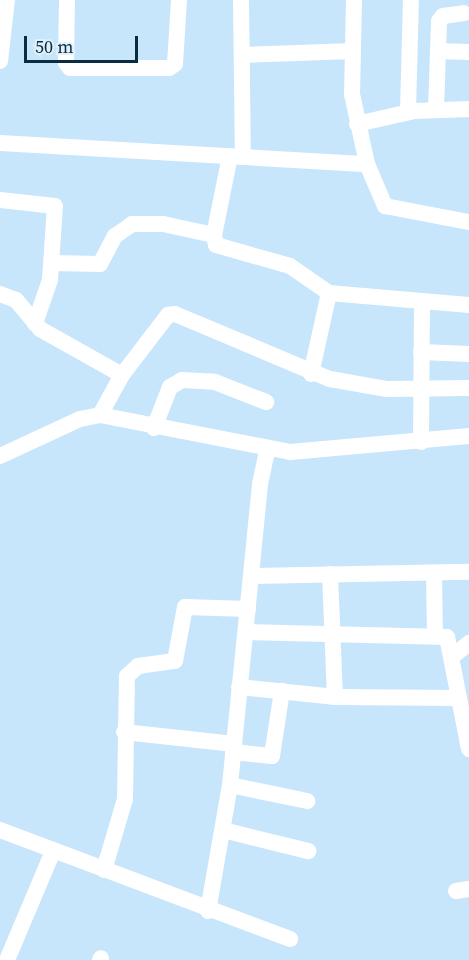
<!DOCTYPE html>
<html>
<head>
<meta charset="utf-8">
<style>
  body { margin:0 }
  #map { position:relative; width:469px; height:960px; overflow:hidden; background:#c7e5fb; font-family:"Source Serif 4",serif }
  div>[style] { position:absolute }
  .minor>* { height:16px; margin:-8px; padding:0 8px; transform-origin:8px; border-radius:8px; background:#fff }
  span { translate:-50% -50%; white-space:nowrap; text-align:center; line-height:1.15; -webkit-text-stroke:4.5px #e1f0fb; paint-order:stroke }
  .scale { position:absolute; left:24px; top:36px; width:114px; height:27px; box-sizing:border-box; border:3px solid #092c41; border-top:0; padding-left:8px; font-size:18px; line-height:21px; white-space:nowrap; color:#092c41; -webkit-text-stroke:4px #e1f0fb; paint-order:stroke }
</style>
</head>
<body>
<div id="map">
  <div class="minor">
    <div style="left:67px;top:0;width:63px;rotate:90.9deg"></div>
    <div style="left:66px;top:63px;width:6px;rotate:51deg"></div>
    <div style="left:70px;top:68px;width:99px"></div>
    <div style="left:169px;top:68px;width:7px;rotate:-34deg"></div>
    <div style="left:175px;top:64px;width:64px;rotate:-86.4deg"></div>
    <div style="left:241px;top:0;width:157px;rotate:89.3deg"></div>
    <div style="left:354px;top:0;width:94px;rotate:91.2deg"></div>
    <div style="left:352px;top:94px;width:72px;rotate:77.9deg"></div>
    <div style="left:438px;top:51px;width:31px;rotate:2deg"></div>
    <div style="left:242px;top:55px;width:111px;rotate:-2.1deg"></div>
    <div style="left:0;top:61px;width:61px;rotate:-83.5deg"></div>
    <div style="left:436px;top:109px;width:88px;rotate:-88deg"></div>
    <div style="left:439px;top:21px;width:6px;rotate:-51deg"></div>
    <div style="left:443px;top:16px;width:21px;rotate:-8deg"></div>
    <div style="left:408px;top:112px;width:112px;rotate:-88.5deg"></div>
    <div style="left:357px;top:124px;width:58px;rotate:-12.8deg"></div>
    <div style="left:414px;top:111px;width:55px;rotate:-2.1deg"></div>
    <div style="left:0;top:143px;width:368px;rotate:3.3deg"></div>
    <div style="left:367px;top:164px;width:46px;rotate:66.8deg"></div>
    <div style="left:385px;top:206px;width:86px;rotate:10.8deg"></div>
    <div style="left:230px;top:156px;width:81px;rotate:101.4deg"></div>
    <div style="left:214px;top:235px;width:10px;rotate:79deg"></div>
    <div style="left:216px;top:245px;width:77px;rotate:15.8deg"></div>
    <div style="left:290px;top:266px;width:47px;rotate:34.7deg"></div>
    <div style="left:329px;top:293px;width:141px;rotate:4.9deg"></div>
    <div style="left:0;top:200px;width:55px;rotate:6.2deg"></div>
    <div style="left:55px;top:206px;width:74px;rotate:93.9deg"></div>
    <div style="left:50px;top:280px;width:46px;rotate:109.2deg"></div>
    <div style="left:52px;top:263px;width:48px;rotate:1.2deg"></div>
    <div style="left:100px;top:264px;width:32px;rotate:-62deg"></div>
    <div style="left:115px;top:236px;width:21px;rotate:-35deg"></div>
    <div style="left:132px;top:224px;width:31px"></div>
    <div style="left:163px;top:224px;width:52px;rotate:12.2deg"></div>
    <div style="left:0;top:294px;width:17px;rotate:21deg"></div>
    <div style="left:16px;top:300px;width:38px;rotate:50deg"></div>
    <div style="left:40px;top:329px;width:94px;rotate:29.3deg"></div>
    <div style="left:421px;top:352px;width:48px;rotate:2.4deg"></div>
    <div style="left:311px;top:374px;width:83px;rotate:-77.5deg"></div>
    <div style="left:100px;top:415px;width:46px;rotate:-61.2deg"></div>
    <div style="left:122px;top:375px;width:76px;rotate:-52.5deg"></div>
    <div style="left:168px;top:315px;width:7px;rotate:-8deg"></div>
    <div style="left:175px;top:314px;width:168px;rotate:22.8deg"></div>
    <div style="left:330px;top:379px;width:58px;rotate:10deg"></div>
    <div style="left:387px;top:389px;width:82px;rotate:-0.7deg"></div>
    <div style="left:154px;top:428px;width:44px;rotate:-68.7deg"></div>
    <div style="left:170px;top:387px;width:14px;rotate:-30deg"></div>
    <div style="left:182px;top:380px;width:33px;rotate:3deg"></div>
    <div style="left:215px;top:382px;width:55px;rotate:21.4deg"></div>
    <div style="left:421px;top:442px;width:140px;rotate:-89.6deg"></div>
    <div style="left:0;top:456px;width:88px;rotate:-24.8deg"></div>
    <div style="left:80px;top:419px;width:20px;rotate:-11deg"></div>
    <div style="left:100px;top:415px;width:194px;rotate:11deg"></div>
    <div style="left:290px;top:452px;width:180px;rotate:-5.1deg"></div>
    <div style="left:434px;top:573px;width:63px;rotate:89.1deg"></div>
    <div style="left:330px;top:574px;width:123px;rotate:87.7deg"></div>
    <div style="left:251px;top:576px;width:218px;rotate:-1.1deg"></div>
    <div style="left:453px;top:656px;width:21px;rotate:-39deg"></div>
    <div style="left:239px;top:687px;width:97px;rotate:5.9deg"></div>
    <div style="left:335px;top:697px;width:124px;rotate:0.5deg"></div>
    <div style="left:459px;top:698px;width:62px;rotate:-101.1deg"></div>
    <div style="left:447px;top:637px;width:201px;rotate:-178.6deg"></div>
    <div style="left:459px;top:698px;width:52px;rotate:78.9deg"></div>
    <div style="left:124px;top:732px;width:111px;rotate:6.2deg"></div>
    <div style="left:233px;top:752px;width:39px;rotate:6deg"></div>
    <div style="left:272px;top:756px;width:66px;rotate:-81.3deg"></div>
    <div style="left:230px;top:785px;width:79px;rotate:11.7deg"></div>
    <div style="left:0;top:830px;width:310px;rotate:20.6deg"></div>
    <div style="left:223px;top:830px;width:88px;rotate:13.9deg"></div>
    <div style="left:104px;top:870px;width:74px;rotate:-73.5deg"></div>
    <div style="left:125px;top:799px;width:123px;rotate:-89.1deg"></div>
    <div style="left:127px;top:676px;width:15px;rotate:-42deg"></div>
    <div style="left:138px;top:666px;width:37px;rotate:-8deg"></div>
    <div style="left:175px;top:661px;width:55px;rotate:-79.5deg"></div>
    <div style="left:185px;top:607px;width:63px;rotate:1.8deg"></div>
    <div style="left:456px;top:891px;width:13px;rotate:-9deg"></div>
    <div style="left:208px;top:911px;width:128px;rotate:-80.1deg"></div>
    <div style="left:230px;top:785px;width:302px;rotate:-84.3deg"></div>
    <div style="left:260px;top:484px;width:35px;rotate:-78deg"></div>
    <div style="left:7px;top:960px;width:118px;rotate:-67.1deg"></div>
    <div style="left:100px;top:960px;width:2px;rotate:-63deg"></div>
  </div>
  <div class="scale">50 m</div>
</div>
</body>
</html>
